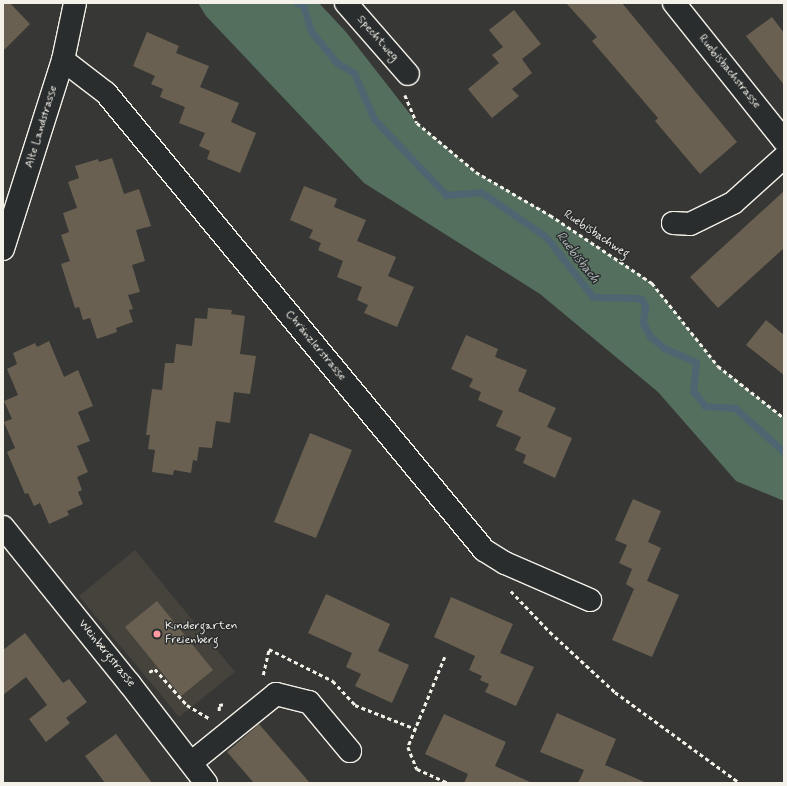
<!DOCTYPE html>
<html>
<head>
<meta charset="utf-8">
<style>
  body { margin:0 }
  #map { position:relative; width:787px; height:786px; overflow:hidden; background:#373735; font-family:Mynerve,sans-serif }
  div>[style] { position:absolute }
  .built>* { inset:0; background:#46433d }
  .green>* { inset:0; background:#546f5e }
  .stream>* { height:7px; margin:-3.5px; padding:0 3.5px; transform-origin:3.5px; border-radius:3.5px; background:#4e6572 }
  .building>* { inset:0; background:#6a6051 }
  .path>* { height:2.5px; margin-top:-1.25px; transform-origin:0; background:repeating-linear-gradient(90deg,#f4f1e8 0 4px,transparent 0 7px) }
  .roads { filter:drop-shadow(1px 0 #f4f1e8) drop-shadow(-1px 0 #f4f1e8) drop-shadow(0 1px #f4f1e8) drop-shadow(0 -1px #f4f1e8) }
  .minor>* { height:22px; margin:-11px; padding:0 11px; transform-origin:11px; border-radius:11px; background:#2a2d2e }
  .dots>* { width:11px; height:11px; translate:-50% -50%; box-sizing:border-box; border:2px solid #2a2d2e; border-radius:50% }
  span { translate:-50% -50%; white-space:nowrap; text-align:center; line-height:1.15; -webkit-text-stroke:3px #2a2d2e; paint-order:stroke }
  .street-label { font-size:12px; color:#f4f1e8 }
  .poi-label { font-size:12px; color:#f4f1e8 }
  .left { translate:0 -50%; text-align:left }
  .water-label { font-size:13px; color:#b2b9b9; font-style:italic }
  .frame { position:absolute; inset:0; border:4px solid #f4f1e8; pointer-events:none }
</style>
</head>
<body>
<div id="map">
  <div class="built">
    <div style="clip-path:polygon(135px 550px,235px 672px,179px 717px,79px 596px)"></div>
  </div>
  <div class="green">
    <div style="clip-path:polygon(198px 3px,319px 3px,346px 32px,417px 123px,476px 172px,550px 215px,652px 283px,718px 366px,784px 418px,784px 501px,736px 481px,658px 392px,540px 294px,364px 183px,206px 16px)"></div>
  </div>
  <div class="stream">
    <div style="left:297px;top:3px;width:6px;rotate:18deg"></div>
    <div style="left:303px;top:5px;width:27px;rotate:73deg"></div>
    <div style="left:311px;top:31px;width:27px;rotate:51deg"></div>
    <div style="left:328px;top:52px;width:14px;rotate:51deg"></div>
    <div style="left:337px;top:63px;width:20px;rotate:30deg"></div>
    <div style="left:354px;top:73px;width:50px;rotate:66.5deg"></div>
    <div style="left:374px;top:119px;width:105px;rotate:46.5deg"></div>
    <div style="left:446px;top:195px;width:35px;rotate:-5deg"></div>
    <div style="left:481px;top:192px;width:79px;rotate:34.7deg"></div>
    <div style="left:546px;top:237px;width:76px;rotate:51.9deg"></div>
    <div style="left:593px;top:297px;width:44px;rotate:1.3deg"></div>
    <div style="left:637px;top:298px;width:5px;rotate:22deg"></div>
    <div style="left:642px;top:300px;width:6px;rotate:59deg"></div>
    <div style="left:645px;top:305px;width:18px;rotate:96deg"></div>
    <div style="left:643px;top:323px;width:15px;rotate:62deg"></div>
    <div style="left:650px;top:336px;width:18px;rotate:41deg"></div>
    <div style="left:664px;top:348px;width:35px;rotate:24deg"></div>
    <div style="left:696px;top:362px;width:29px;rotate:96deg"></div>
    <div style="left:693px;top:391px;width:19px;rotate:51deg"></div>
    <div style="left:705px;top:406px;width:30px;rotate:4deg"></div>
    <div style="left:735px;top:408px;width:66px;rotate:41.9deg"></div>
  </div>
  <div class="building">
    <div style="clip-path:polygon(3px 3px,10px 3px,30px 24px,3px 51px)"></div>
    <div style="clip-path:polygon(566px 3px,622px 3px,737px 142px,700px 174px,655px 121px,658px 118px,592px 41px,597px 37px)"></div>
    <div style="clip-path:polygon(514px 10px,541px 44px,522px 59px,532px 73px,512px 89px,519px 96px,492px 118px,468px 89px,499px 63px,492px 55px,503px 47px,489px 30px)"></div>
    <div style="clip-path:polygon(772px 17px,784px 33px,784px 85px,746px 36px)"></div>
    <div style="clip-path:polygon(147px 32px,179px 46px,176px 53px,209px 66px,200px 87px,239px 103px,231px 122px,256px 133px,240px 173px,207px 159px,210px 151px,199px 146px,205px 133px,179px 123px,185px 107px,160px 97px,163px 89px,151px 84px,155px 76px,133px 66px)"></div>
    <div style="clip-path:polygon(112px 158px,124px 194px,139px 189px,151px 226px,136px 230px,145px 261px,132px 265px,140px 292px,128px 295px,133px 309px,129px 310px,133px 322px,116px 328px,117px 332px,97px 339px,90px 318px,83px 320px,79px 307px,75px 308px,61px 264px,70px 261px,61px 235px,69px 232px,63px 213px,77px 208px,68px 182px,79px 178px,75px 166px,98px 159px,99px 162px)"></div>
    <div style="clip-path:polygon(304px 186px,337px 199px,334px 207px,366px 220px,357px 241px,396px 257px,388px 276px,414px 287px,397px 327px,364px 313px,368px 305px,357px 300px,362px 287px,337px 277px,343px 261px,318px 250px,321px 243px,309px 238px,313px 230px,290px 220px)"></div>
    <div style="clip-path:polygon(784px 191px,784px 248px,718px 308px,690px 277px)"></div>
    <div style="clip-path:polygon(208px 308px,232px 310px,231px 314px,245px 316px,240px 354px,256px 356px,250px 394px,234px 392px,230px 423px,216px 421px,212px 448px,199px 447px,197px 461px,193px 460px,191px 473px,174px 470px,173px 475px,152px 472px,155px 450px,148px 449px,150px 435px,146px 435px,152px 389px,162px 390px,165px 363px,174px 363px,176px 344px,192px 346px,195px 318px,207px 319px)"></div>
    <div style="clip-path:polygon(766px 320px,784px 335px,784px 375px,746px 345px)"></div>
    <div style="clip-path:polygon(466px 335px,498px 349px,495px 357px,527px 370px,518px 391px,556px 408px,547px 427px,572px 438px,555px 478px,523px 463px,526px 455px,515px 450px,521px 437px,496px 426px,503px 411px,478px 400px,481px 392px,469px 387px,473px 379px,451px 369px)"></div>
    <div style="clip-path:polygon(49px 341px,64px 377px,78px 370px,93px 406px,78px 412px,90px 441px,77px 446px,88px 472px,77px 477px,82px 490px,78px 492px,83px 504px,67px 511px,69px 515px,49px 524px,40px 503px,34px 506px,28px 493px,25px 494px,7px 452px,15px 448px,4px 422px,12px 419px,4px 401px,18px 395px,7px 369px,17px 364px,13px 353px,35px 343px,37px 347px)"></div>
    <div style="clip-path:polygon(310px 433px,352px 450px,316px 538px,274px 522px)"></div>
    <div style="clip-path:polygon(633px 499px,661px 511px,648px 542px,661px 548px,647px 581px,679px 595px,652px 657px,612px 640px,634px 589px,626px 584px,632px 569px,619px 563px,627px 545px,615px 540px)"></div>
    <div style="clip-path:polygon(326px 594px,390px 624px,378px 651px,409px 665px,392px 703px,355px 686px,361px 674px,346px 667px,352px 653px,308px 633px)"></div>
    <div style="clip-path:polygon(451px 597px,513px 624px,500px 653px,534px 667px,516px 706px,485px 692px,489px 684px,480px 680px,482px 676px,469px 670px,475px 656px,434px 637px)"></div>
    <div style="clip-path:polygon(157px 601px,213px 670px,181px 696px,125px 627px)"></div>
    <div style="clip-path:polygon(25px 633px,63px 683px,69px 679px,87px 702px,66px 718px,70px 723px,46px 742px,29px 719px,47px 705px,26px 677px,3px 695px,3px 650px)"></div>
    <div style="clip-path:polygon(557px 713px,616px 739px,605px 765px,647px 783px,578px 783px,584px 770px,540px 752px)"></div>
    <div style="clip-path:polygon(444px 714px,506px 742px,495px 766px,532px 783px,464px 783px,468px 774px,425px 754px)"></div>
    <div style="clip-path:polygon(259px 724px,310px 783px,254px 783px,227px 752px)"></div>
    <div style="clip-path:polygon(116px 734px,152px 783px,105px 783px,85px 756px)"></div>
  </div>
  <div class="path">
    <div style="left:405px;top:95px;width:30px;rotate:67deg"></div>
    <div style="left:417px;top:123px;width:77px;rotate:39.7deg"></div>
    <div style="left:476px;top:172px;width:86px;rotate:30.2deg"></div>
    <div style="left:550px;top:215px;width:123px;rotate:33.7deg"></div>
    <div style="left:652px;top:283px;width:106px;rotate:51.5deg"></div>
    <div style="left:718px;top:366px;width:84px;rotate:38.2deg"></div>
    <div style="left:511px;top:591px;width:57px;rotate:46.4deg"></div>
    <div style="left:550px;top:632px;width:88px;rotate:42.7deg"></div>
    <div style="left:615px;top:692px;width:155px;rotate:36.1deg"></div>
    <div style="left:445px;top:657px;width:97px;rotate:112.3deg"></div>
    <div style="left:408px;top:747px;width:24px;rotate:68deg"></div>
    <div style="left:417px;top:769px;width:34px;rotate:24deg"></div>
    <div style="left:149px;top:672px;width:7px;rotate:-27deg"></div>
    <div style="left:155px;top:669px;width:48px;rotate:48.4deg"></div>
    <div style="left:187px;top:705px;width:27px;rotate:31deg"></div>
    <div style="left:263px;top:675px;width:27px;rotate:-77deg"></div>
    <div style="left:269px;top:649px;width:72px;rotate:26.6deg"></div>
    <div style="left:333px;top:681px;width:33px;rotate:47deg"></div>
    <div style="left:355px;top:705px;width:66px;rotate:21.5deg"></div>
    <div style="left:219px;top:711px;width:6px;rotate:-90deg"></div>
    <div style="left:219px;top:705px;width:7px;rotate:-8deg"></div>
  </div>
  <div class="roads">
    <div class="minor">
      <div style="left:346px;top:3px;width:94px;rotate:48.9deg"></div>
      <div style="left:674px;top:3px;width:176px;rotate:51.4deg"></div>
      <div style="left:63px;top:60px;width:54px;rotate:37.5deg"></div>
      <div style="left:106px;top:93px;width:593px;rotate:50.4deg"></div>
      <div style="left:484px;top:550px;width:25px;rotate:32deg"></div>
      <div style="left:505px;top:563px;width:93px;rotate:23.5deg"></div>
      <div style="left:673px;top:223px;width:17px;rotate:3deg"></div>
      <div style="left:690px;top:224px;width:48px;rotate:-26deg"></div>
      <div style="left:733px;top:203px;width:69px;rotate:-42deg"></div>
      <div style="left:3px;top:249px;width:198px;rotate:-72.4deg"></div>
      <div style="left:63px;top:60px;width:58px;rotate:-78.1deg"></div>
      <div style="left:3px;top:527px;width:201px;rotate:51.1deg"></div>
      <div style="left:129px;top:683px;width:126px;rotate:52.4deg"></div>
      <div style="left:192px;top:762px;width:108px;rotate:-39deg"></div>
      <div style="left:276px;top:694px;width:34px;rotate:14deg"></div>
      <div style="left:309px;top:702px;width:64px;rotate:50.1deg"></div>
    </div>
  </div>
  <div class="dots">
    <div style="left:157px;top:634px;background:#ff9aa2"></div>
  </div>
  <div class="street-label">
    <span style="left:377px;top:39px;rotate:49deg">Spechtweg</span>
    <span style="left:729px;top:72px;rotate:51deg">Ruebisbachstrasse</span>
    <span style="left:42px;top:127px;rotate:-73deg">Alte Landstrasse</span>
    <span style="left:596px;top:235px;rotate:34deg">Ruebisbachweg</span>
    <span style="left:315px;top:346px;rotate:50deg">Chränzlerstrasse</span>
    <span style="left:106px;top:654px;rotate:51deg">Weinbergstrasse</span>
  </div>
  <div class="poi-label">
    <span class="left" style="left:165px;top:634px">Kindergarten<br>Freienberg</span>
  </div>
  <div class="water-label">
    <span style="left:577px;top:258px;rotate:52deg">Ruebisbach</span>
  </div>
  <div class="frame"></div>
</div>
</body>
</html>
